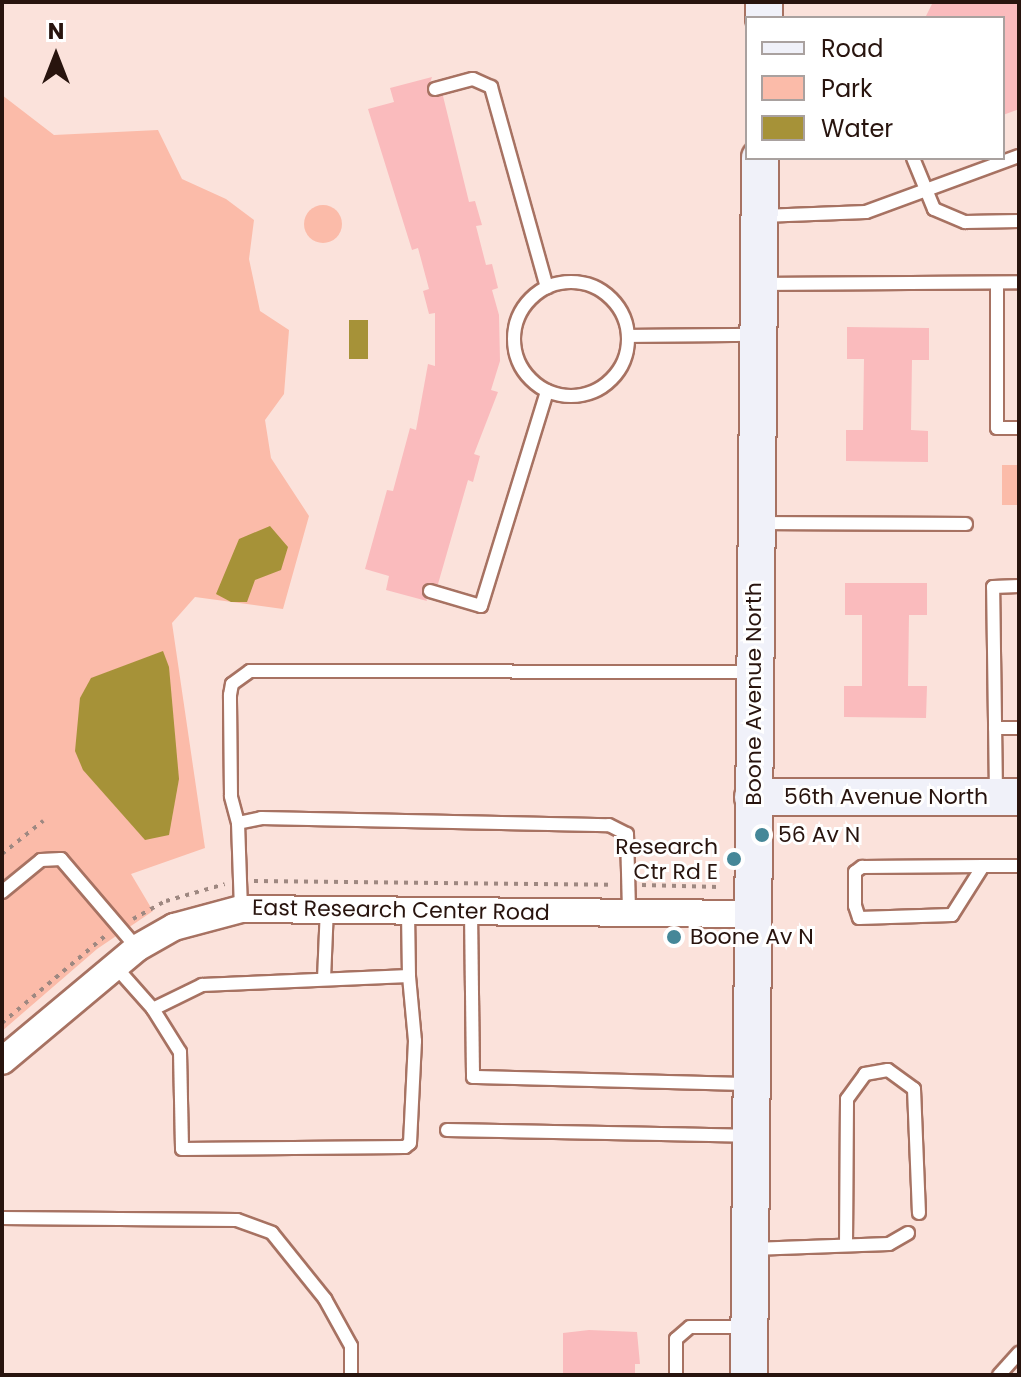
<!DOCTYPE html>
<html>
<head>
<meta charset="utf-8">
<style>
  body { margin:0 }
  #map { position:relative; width:1021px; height:1377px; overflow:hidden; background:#fbe2db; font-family:Poppins,sans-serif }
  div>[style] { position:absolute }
  .green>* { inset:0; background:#fbbba9 }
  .round { border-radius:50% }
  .water>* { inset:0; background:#a69238 }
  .building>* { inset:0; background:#fabbbd }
  .path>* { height:4px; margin-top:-2px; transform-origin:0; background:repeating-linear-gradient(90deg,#9e8881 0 4px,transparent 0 10px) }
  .roads { filter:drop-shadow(2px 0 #a77262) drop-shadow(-2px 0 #a77262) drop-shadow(0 2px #a77262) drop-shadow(0 -2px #a77262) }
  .lane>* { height:12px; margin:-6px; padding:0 6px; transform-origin:6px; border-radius:6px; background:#fff }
  .lane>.ring { margin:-6px; padding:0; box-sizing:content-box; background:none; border:12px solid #fff; border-radius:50% }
  .street>* { height:26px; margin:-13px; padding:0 13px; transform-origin:13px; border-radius:13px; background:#fff }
  .secondary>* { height:36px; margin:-18px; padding:0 18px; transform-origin:18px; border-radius:18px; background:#f0f1f9 }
  .dots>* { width:22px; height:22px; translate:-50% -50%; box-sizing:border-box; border:4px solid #fff; border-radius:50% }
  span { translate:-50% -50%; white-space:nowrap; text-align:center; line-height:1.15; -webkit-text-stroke:6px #fff; paint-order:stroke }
  .street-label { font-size:22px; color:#28140e }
  .poi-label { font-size:22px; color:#28140e }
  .left { translate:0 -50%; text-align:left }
  .right { translate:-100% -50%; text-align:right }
  .frame { position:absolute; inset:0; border:4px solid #28140e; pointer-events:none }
  .legend { position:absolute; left:745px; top:16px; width:260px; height:144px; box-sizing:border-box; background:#fff; border:2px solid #a9a19f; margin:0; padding:10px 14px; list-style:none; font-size:24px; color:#28140e }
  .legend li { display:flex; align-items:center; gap:16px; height:40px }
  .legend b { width:40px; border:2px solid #a9a19f }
  .north { position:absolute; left:16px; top:16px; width:80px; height:80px; -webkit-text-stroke:6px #fff; paint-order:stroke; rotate:0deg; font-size:22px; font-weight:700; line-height:32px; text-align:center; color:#28140e }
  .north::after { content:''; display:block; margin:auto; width:28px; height:36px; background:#28140e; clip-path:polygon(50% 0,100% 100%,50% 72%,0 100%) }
</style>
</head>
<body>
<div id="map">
  <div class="green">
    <div style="clip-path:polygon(2px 95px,54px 135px,158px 130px,182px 179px,226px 199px,254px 220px,249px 259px,260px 311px,289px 330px,284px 394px,265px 420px,271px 458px,309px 516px,283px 609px,195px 597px,172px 623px,205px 848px,131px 874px,153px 911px,97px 949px,2px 1031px)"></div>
    <div class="round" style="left:304px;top:205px;width:38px;height:38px"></div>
    <div style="clip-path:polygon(1019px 465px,1019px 505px,1002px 505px,1002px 465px)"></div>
  </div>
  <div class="water">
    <div style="clip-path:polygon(349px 320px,368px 320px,368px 359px,349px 359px)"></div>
    <div style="clip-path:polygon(270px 526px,288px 547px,281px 570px,255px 580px,247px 602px,231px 602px,216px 594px,239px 539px)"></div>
    <div style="clip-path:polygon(163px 651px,169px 667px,179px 779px,169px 835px,145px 840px,83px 770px,75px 751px,80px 698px,91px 678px)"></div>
  </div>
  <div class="building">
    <div style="clip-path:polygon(933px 2px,1019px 2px,1019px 109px,1003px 115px,1003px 18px,925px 18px)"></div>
    <div style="clip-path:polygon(432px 77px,427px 92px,443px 96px,469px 202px,475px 201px,482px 225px,476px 226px,486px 265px,492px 264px,498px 288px,492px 290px,499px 315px,500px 361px,491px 390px,498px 392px,474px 454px,480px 456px,473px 482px,468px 480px,438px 584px,422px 588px,427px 601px,386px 590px,389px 576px,365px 569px,387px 490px,393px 491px,410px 428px,416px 430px,428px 364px,435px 366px,435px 313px,429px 314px,423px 291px,429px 289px,418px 248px,412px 250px,368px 109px,394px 102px,390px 88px)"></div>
    <div style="clip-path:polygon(847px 327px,929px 328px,929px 360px,912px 360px,911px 430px,928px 431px,928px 462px,846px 461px,846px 430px,863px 430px,864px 359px,847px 359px)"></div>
    <div style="clip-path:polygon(845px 583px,927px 583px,927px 615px,909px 615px,908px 686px,927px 686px,926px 718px,844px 717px,844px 686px,862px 686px,862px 615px,845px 615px)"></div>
    <div style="clip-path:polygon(589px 1330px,637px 1332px,640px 1364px,635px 1364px,635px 1375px,563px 1375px,563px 1333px)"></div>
  </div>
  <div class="path">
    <div style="left:2px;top:854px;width:53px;rotate:-38.8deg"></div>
    <div style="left:254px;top:881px;width:359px;rotate:0.6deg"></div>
    <div style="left:642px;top:885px;width:77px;rotate:1.5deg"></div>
    <div style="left:133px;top:919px;width:38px;rotate:-29deg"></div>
    <div style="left:166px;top:901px;width:61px;rotate:-16.1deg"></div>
    <div style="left:2px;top:1023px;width:135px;rotate:-40.2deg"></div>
  </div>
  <div class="roads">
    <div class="lane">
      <div style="left:435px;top:89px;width:39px;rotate:-15deg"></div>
      <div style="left:473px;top:79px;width:20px;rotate:24deg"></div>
      <div style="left:491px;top:87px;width:208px;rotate:74.4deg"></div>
      <div style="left:913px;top:158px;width:55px;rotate:67.6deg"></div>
      <div style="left:934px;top:209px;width:34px;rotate:23deg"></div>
      <div style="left:965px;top:222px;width:54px;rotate:-1.1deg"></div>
      <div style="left:762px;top:216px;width:104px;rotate:-2.2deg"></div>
      <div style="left:866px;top:212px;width:163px;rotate:-20.1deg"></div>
      <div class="ring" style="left:514px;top:282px;width:102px;height:102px"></div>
      <div style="left:997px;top:283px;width:145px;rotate:90deg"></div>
      <div style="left:997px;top:428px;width:22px"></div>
      <div style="left:762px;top:284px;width:257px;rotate:-0.4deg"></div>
      <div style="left:628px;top:336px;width:127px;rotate:-0.5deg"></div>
      <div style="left:758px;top:523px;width:208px;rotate:0.3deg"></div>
      <div style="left:430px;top:591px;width:53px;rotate:16.4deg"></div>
      <div style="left:481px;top:606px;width:225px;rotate:-72.9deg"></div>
      <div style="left:995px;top:728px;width:24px"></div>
      <div style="left:996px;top:794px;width:207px;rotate:-90.8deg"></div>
      <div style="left:993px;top:587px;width:26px;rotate:-2deg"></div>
      <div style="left:238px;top:823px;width:28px;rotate:-105deg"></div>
      <div style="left:231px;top:796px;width:101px;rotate:-90.6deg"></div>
      <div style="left:230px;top:695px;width:11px;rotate:-80deg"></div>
      <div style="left:232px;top:684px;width:22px;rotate:-36deg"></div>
      <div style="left:250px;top:671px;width:503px;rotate:0.11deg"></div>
      <div style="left:983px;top:866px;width:58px;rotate:122.3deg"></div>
      <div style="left:952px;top:915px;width:93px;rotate:178.2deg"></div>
      <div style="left:859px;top:918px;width:13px;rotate:-108deg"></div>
      <div style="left:855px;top:906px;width:34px;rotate:-90deg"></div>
      <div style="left:855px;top:872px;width:9px;rotate:-36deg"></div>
      <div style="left:862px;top:867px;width:121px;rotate:-0.5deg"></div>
      <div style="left:983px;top:866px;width:36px"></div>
      <div style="left:2px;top:892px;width:50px;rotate:-39.4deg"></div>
      <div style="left:41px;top:860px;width:20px;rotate:-3deg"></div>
      <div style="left:61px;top:859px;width:117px;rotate:49.5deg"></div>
      <div style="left:241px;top:909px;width:86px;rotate:-92deg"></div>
      <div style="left:238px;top:823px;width:24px;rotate:-12deg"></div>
      <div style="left:261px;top:818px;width:348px;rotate:1.2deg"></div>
      <div style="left:609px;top:825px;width:20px;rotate:27deg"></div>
      <div style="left:627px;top:834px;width:79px;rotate:88.5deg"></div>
      <div style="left:471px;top:911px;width:166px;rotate:89.3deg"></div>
      <div style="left:473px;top:1077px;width:275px;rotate:1.5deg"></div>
      <div style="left:114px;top:965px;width:59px;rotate:48.4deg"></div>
      <div style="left:153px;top:1009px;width:55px;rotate:-26.1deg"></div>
      <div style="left:202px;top:985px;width:207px;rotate:-2.5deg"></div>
      <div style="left:409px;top:976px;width:67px;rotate:-90.9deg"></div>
      <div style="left:324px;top:979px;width:72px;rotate:-87.6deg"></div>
      <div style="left:153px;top:1009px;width:51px;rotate:57.9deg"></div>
      <div style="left:180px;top:1052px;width:97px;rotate:88.8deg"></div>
      <div style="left:182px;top:1149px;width:223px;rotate:-0.5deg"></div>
      <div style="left:405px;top:1147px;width:6px;rotate:-39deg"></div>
      <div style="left:410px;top:1143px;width:102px;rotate:-87.2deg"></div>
      <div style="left:415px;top:1041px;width:65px;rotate:-95.3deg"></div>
      <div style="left:447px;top:1130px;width:300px;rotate:1.1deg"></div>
      <div style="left:2px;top:1218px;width:235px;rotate:0.5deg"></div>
      <div style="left:237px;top:1220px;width:37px;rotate:20deg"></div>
      <div style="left:272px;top:1233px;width:85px;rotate:51.2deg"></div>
      <div style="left:325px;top:1299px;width:54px;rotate:61deg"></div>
      <div style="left:351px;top:1346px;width:29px;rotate:90deg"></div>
      <div style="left:846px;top:1245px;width:146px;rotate:-89.6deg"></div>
      <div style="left:847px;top:1099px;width:31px;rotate:-54deg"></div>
      <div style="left:865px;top:1074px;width:23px;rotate:-10deg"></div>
      <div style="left:888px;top:1070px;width:32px;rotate:36deg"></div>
      <div style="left:914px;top:1089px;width:124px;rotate:87.7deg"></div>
      <div style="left:752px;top:1249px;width:137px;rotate:-2.1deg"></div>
      <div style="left:889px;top:1244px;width:22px;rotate:-30deg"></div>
      <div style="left:676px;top:1375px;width:36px;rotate:-90deg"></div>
      <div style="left:676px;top:1339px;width:18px;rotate:-41deg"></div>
      <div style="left:690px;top:1327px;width:56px"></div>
      <div style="left:999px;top:1375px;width:30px;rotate:-48deg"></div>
    </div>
    <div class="street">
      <div style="left:2px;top:1061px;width:176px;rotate:-39.9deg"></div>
      <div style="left:137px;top:948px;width:43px;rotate:-29.6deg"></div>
      <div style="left:174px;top:927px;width:69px;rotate:-15deg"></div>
      <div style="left:241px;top:909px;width:511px;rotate:0.56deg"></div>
    </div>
    <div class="secondary">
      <div style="left:764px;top:18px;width:16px;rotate:-90deg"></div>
      <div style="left:753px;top:797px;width:266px"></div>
      <div style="left:749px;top:1375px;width:1217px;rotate:-89.48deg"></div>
    </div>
  </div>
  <div class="dots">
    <div style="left:762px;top:835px;background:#458798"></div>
    <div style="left:734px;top:859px;background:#458798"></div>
    <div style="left:674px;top:937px;background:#458798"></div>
  </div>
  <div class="street-label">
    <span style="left:754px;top:694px;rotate:-90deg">Boone Avenue North</span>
    <span style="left:886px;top:797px">56th Avenue North</span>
    <span style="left:401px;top:910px;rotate:1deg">East Research Center Road</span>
  </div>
  <div class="poi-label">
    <span class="left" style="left:778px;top:835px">56 Av N</span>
    <span class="right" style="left:718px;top:859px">Research<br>Ctr Rd E</span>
    <span class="left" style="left:690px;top:937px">Boone Av N</span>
  </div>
  <div class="frame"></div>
  <ul class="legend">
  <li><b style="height:10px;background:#f0f1f9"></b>Road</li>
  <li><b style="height:22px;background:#fbbba9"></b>Park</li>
  <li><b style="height:22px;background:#a69238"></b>Water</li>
  </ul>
  <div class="north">N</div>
</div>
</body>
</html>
